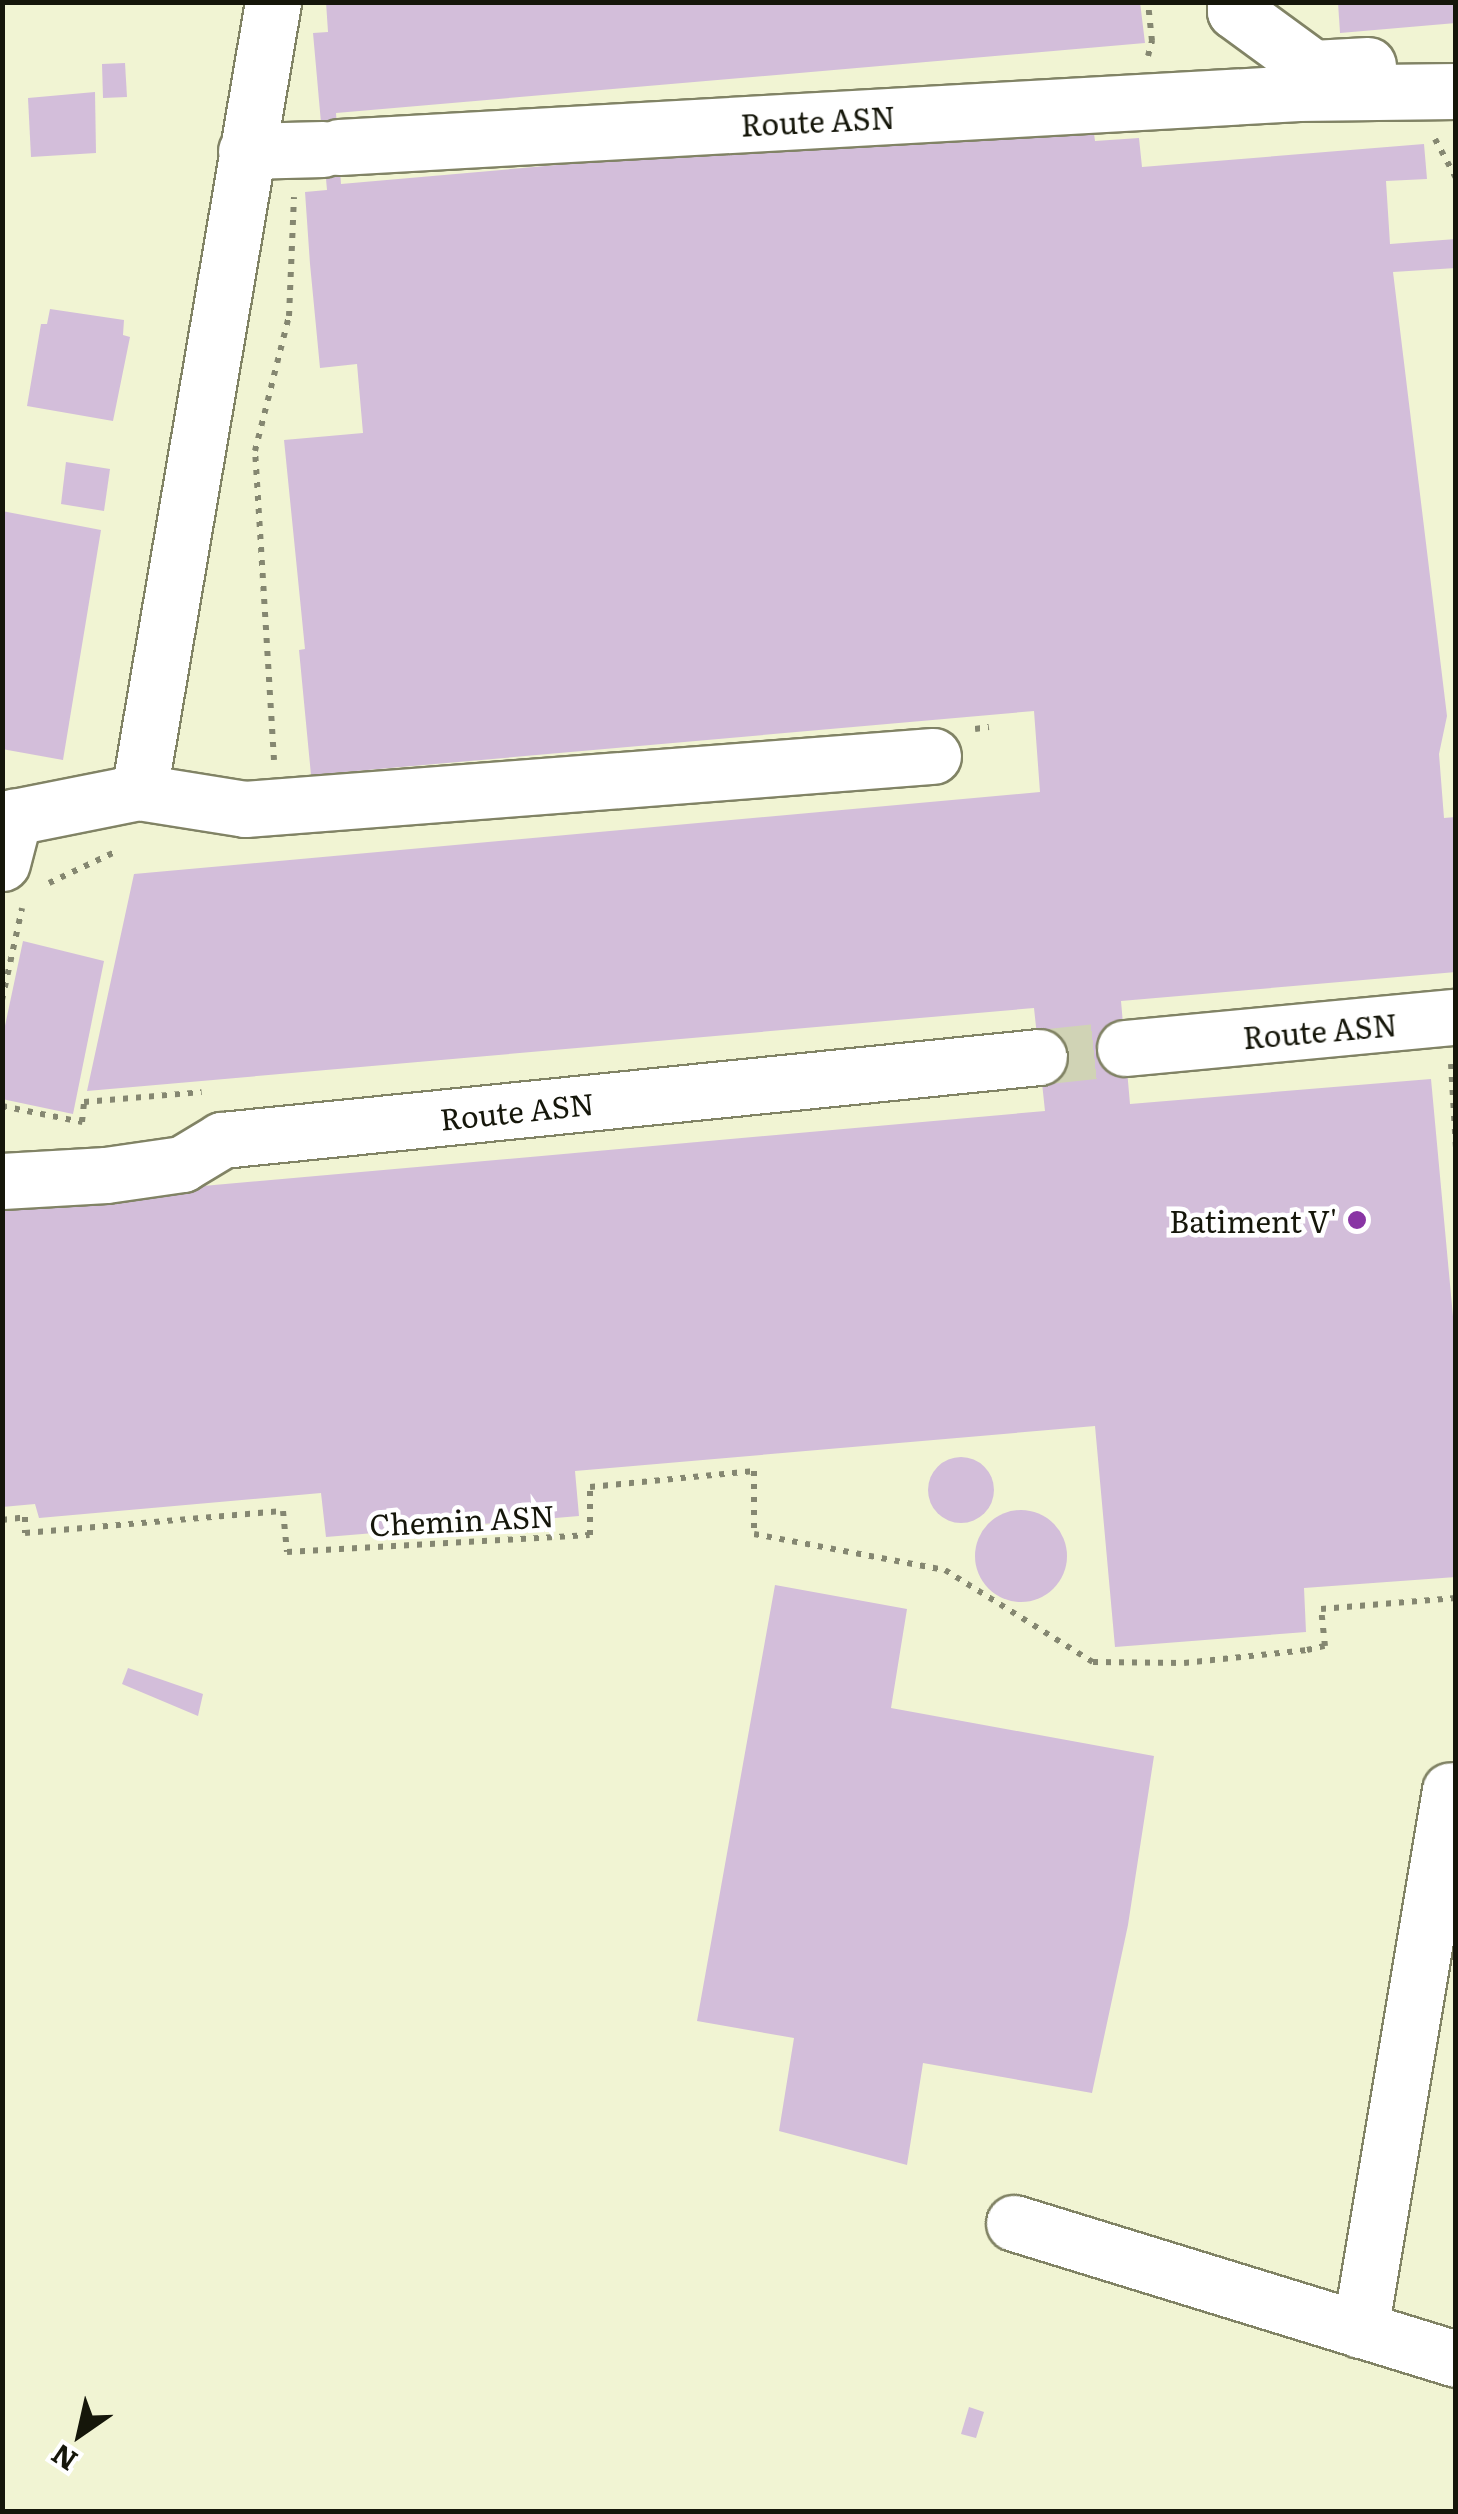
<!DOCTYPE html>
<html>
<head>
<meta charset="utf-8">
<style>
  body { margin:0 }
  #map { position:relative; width:1458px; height:2514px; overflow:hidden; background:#f1f4d3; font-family:Literata,serif }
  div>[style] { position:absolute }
  .building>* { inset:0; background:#d3beda }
  .round { border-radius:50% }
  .minor-tunnel>* { height:55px; margin-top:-27.5px; transform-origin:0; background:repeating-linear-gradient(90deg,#d0d3b5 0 55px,transparent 0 83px) }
  .path>* { height:6px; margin-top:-3px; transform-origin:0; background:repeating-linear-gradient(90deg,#858771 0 5px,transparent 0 13px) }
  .roads { filter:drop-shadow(2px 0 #818365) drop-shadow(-2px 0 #818365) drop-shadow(0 2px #818365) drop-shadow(0 -2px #818365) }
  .minor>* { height:55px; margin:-27.5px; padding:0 27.5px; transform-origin:27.5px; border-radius:27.5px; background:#fff }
  .dots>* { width:28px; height:28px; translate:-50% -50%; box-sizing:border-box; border:5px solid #fff; border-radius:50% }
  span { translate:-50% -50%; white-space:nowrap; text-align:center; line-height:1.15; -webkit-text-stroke:9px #fff; paint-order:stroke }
  .street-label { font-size:30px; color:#15160a }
  .poi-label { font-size:30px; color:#15160a }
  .right { translate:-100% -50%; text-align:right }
  .frame { position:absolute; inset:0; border:5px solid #15160a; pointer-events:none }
  .north { position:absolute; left:30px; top:2384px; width:100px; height:100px; -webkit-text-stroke:8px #fff; paint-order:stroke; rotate:214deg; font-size:28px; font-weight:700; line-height:40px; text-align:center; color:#15160a }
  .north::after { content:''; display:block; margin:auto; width:35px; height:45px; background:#15160a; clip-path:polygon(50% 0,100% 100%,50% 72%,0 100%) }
</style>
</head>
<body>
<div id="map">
  <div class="building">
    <div style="clip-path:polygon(326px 2px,1140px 2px,1145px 43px,336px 113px,341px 184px,1092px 118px,1095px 141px,1139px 138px,1142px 167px,1424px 144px,1427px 179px,1386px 181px,1390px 244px,1456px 239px,1456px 268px,1393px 272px,1447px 716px,1439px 754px,1444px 818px,1456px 817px,1456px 972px,1121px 1001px,1130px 1104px,1431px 1079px,1456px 1349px,1456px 1577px,1304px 1588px,1306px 1632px,1115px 1647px,1095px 1426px,575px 1471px,579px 1516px,326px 1537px,321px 1493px,39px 1518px,35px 1504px,2px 1507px,2px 1204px,1045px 1111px,1034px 1008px,87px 1091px,134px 874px,1040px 792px,1034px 711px,311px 775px,299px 650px,305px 649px,284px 440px,363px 433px,357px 364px,320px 368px,310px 264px,305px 192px,327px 190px,313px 33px,328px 32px)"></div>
    <div style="clip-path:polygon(1338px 2px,1456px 2px,1456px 23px,1340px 33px)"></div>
    <div style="clip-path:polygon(125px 63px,127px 97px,103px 98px,102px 64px)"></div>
    <div style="clip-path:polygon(95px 92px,96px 153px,31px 157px,28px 98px)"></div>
    <div style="clip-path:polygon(50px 309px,124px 320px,123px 335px,130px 337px,113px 421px,27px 406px,41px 324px,47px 324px)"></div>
    <div style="clip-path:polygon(66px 462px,110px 469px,104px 511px,61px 504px)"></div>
    <div style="clip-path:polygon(2px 511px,101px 530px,63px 760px,2px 749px)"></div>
    <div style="clip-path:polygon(23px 941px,104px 961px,73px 1114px,2px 1099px,2px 1040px)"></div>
    <div class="round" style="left:928px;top:1457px;width:66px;height:66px"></div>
    <div class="round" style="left:975px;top:1510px;width:92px;height:92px"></div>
    <div style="clip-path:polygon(775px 1585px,907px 1609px,891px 1708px,1154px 1756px,1128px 1925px,1092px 2093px,923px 2063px,907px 2165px,779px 2131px,794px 2038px,697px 2021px)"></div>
    <div style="clip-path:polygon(128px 1668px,203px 1694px,198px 1716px,122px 1684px)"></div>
    <div style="clip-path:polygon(969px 2407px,984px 2412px,976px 2438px,961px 2434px)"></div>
  </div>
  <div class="minor-tunnel">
    <div style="left:1039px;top:1057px;width:86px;rotate:-6deg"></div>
  </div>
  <div class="path">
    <div style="left:1148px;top:56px;width:16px;rotate:-75deg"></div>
    <div style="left:1152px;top:41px;width:39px;rotate:-96deg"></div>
    <div style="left:1435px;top:139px;width:44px;rotate:61.7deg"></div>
    <div style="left:1456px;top:381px;width:116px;rotate:90deg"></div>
    <div style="left:975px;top:729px;width:14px;rotate:-8deg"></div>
    <div style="left:274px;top:760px;width:310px;rotate:-93.5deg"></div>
    <div style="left:255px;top:451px;width:139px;rotate:-75.9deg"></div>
    <div style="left:289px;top:316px;width:119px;rotate:-87.6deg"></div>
    <div style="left:49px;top:883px;width:77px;rotate:-25.2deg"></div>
    <div style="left:2px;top:1000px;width:94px;rotate:-77.7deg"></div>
    <div style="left:1451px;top:1064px;width:84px;rotate:86.6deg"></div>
    <div style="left:2px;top:1106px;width:82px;rotate:11.3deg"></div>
    <div style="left:82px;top:1122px;width:20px;rotate:-84deg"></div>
    <div style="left:84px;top:1102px;width:118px;rotate:-4.8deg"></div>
    <div style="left:2px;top:1520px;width:23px;rotate:-7deg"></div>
    <div style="left:25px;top:1517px;width:16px;rotate:90deg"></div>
    <div style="left:25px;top:1533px;width:259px;rotate:-4.9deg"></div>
    <div style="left:283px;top:1511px;width:41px;rotate:84.4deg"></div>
    <div style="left:287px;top:1552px;width:303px;rotate:-3.2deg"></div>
    <div style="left:590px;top:1535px;width:48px;rotate:-90deg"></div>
    <div style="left:590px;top:1487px;width:165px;rotate:-5.6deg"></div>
    <div style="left:754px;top:1471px;width:63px;rotate:90deg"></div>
    <div style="left:754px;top:1534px;width:194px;rotate:10.7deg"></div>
    <div style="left:945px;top:1570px;width:174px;rotate:31.9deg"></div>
    <div style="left:1093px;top:1662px;width:91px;rotate:0.6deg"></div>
    <div style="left:1184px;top:1663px;width:124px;rotate:-6deg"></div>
    <div style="left:1307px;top:1650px;width:18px;rotate:-13deg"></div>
    <div style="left:1325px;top:1646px;width:37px;rotate:-96deg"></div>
    <div style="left:1321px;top:1609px;width:135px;rotate:-4.7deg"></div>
  </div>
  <div class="roads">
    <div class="minor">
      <div style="left:1235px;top:2px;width:9px;rotate:90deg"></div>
      <div style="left:1235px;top:11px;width:97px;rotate:36.2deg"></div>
      <div style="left:1313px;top:68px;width:55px;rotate:-3.1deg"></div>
      <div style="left:339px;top:147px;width:961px;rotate:-3.22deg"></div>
      <div style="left:1298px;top:93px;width:158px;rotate:-0.7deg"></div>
      <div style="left:246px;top:151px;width:77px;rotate:-1.5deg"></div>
      <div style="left:139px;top:792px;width:107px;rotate:9.1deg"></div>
      <div style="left:245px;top:809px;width:690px;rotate:-4.41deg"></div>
      <div style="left:2px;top:863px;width:48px;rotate:-75.4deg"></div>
      <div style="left:14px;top:817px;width:127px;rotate:-11.3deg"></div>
      <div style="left:139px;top:792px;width:801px;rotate:-80.37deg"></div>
      <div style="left:1125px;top:1048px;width:332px;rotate:-5.4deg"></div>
      <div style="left:2px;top:1181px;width:104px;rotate:-3.3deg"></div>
      <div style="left:106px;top:1175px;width:77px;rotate:-8.2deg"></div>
      <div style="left:182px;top:1164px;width:47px;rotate:-31deg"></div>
      <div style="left:222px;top:1140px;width:821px;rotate:-5.8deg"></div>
      <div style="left:1014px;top:2223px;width:462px;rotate:17.1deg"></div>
      <div style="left:1360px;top:2330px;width:547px;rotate:-80.54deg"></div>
    </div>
  </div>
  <div class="dots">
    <div style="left:1357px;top:1220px;background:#8935a4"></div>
  </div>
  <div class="street-label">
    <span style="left:818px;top:120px;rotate:-3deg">Route ASN</span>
    <span style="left:1320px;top:1030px;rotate:-5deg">Route ASN</span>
    <span style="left:517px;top:1110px;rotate:-6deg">Route ASN</span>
    <span style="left:462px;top:1519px;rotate:-3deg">Chemin ASN</span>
  </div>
  <div class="poi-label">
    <span class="right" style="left:1337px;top:1220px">Batiment V'</span>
  </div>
  <div class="frame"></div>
  <div class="north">N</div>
</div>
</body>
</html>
